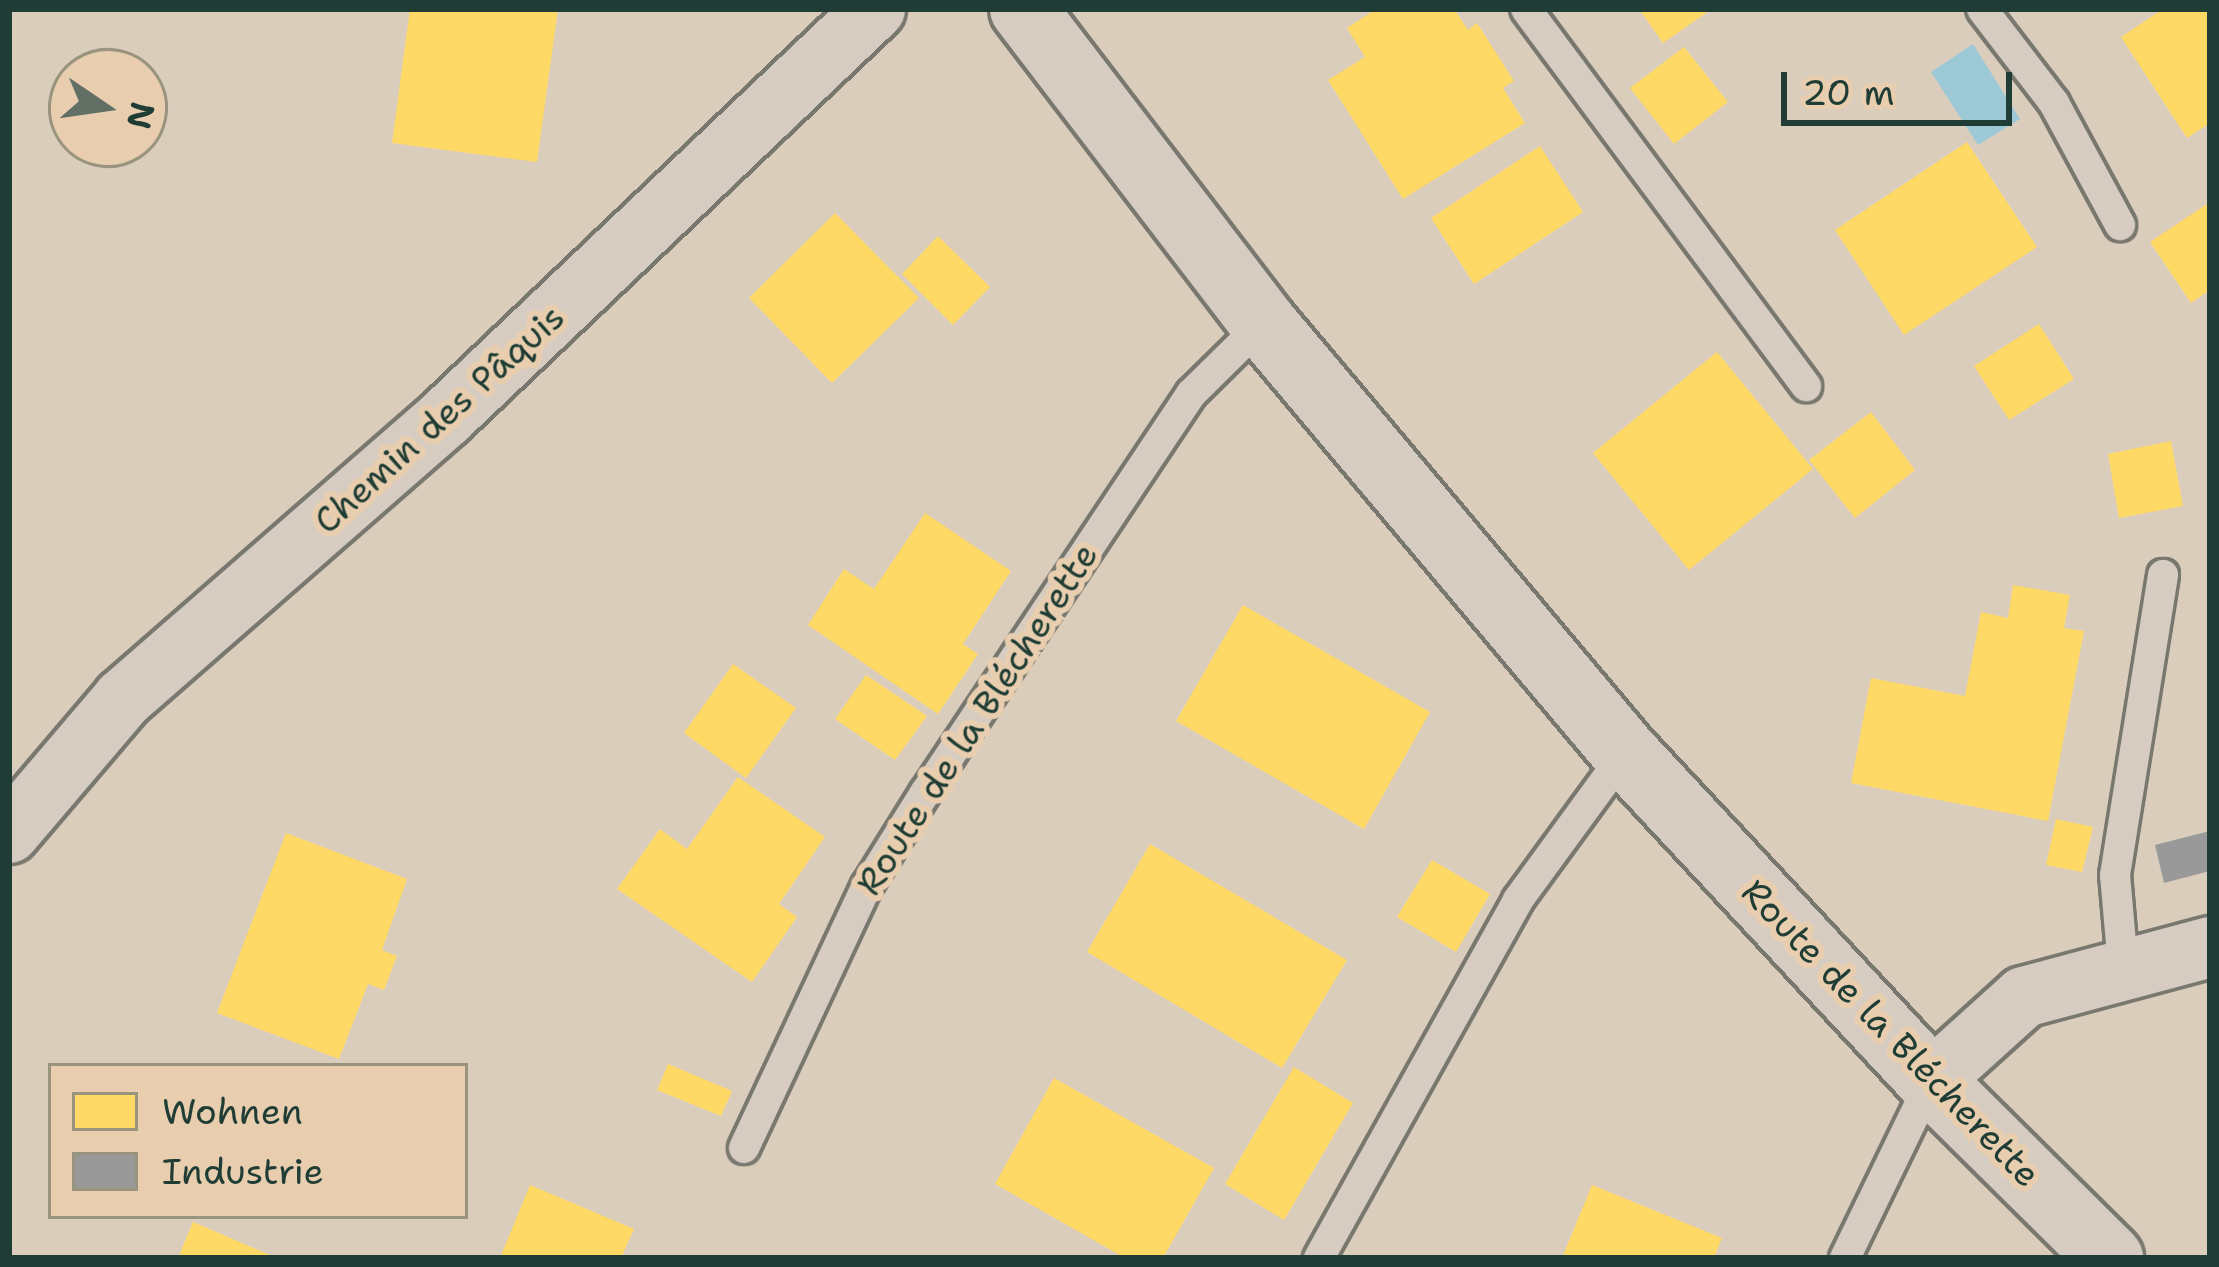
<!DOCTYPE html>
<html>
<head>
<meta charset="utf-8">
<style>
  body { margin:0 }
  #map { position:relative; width:2219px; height:1267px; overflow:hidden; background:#dbcdbc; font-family:"Shantell Sans",sans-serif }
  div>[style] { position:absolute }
  .water>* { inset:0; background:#9dc9d7 }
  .homes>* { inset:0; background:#ffd966 }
  .industry>* { inset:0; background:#999 }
  .roads { filter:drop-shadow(3px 0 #79786f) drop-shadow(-3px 0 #79786f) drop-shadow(0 3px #79786f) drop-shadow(0 -3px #79786f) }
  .lane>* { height:30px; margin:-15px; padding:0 15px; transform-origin:15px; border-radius:15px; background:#d6ccc1 }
  .street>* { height:60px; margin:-30px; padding:0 30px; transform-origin:30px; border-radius:30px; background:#d6ccc1 }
  .secondary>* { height:66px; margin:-33px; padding:0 33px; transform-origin:33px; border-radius:33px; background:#d6ccc1 }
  span { translate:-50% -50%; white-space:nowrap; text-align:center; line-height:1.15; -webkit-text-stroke:12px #e8ceaf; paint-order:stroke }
  .street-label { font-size:36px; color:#1f3d34 }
  .frame { position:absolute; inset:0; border:12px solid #1f3d34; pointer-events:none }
  .legend { position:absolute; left:48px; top:1063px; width:420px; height:156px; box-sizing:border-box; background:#e8ceaf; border:3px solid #98947e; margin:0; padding:15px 21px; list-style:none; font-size:36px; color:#1f3d34 }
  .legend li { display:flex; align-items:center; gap:24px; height:60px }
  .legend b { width:60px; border:3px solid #98947e }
  .north { position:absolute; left:48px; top:48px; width:120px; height:120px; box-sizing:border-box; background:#e8ceaf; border:3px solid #98947e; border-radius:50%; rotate:103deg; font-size:33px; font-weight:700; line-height:48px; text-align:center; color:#1f3d34 }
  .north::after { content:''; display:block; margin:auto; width:42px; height:54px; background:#616f64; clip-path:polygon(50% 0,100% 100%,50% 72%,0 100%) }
  .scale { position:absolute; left:1781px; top:72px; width:231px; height:54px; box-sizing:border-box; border:6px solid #1f3d34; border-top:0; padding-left:15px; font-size:36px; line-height:42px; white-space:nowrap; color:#1f3d34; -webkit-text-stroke:9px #e8ceaf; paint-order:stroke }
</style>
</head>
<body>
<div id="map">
  <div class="water">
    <div style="clip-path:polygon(1973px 44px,2020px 119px,1978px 145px,1931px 72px)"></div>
  </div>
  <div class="homes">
    <div style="clip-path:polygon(410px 9px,558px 9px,537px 162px,392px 143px)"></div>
    <div style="clip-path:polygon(1376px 9px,1454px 9px,1468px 30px,1477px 23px,1514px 81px,1503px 88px,1525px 123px,1403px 199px,1328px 80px,1365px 57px,1347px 28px)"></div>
    <div style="clip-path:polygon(1639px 9px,1712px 9px,1663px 43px)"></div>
    <div style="clip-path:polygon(2163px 9px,2210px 9px,2210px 123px,2187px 138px,2121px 37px)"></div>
    <div style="clip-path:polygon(1684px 47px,1728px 102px,1674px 144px,1630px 88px)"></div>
    <div style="clip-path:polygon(1967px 142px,2037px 247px,1904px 335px,1835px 230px)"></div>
    <div style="clip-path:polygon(1540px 146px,1583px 212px,1474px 284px,1431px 218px)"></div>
    <div style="clip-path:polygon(2210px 202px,2210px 290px,2191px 303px,2150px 242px)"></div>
    <div style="clip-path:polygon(835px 213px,919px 298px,832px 383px,749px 298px)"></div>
    <div style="clip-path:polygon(938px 236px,990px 287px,953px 325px,902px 274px)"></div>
    <div style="clip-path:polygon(2039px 324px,2074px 379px,2009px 420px,1974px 366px)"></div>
    <div style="clip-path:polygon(1717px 352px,1813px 469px,1689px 570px,1593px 453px)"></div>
    <div style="clip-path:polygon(1871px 412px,1915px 470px,1855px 518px,1809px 460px)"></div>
    <div style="clip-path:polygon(2171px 441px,2183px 506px,2119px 518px,2108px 454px)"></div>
    <div style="clip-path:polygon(925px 513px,1011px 571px,963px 644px,978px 654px,938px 714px,808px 625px,844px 569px,874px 589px)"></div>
    <div style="clip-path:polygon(2013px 585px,2070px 595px,2064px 628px,2084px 631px,2048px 821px,1851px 783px,1871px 678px,1965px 696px,1981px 612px,2008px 618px)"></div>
    <div style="clip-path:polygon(1243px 605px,1430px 712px,1364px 829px,1176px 721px)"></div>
    <div style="clip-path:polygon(733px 664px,796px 708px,746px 778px,684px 733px)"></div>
    <div style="clip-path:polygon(866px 675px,927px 716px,895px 760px,835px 719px)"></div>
    <div style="clip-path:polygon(738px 777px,825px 837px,779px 904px,797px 917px,752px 982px,617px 889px,660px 829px,687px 849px)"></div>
    <div style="clip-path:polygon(2056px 819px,2093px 827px,2082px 872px,2046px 865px)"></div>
    <div style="clip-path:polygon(286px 833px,407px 879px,382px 950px,397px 956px,384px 990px,368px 984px,339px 1059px,217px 1013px)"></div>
    <div style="clip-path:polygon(1150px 844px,1347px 960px,1282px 1068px,1087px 952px)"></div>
    <div style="clip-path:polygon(1432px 860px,1490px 894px,1456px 952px,1397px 917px)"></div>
    <div style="clip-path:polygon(668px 1064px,732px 1091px,721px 1116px,657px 1090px)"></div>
    <div style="clip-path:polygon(1294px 1067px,1353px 1103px,1284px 1220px,1225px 1184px)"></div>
    <div style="clip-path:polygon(1054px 1078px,1214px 1168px,1163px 1258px,1125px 1258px,995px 1184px)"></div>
    <div style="clip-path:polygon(530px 1185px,634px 1229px,621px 1258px,500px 1258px)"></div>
    <div style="clip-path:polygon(1592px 1185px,1722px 1238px,1714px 1258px,1562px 1258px)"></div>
    <div style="clip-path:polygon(193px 1222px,277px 1258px,178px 1258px)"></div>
  </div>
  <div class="industry">
    <div style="clip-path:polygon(2210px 831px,2210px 871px,2164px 883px,2155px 845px)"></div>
  </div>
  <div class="roads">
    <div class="lane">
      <div style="left:1526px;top:9px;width:470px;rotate:53.4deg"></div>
      <div style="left:1982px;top:9px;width:118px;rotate:52.5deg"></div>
      <div style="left:2054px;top:103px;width:139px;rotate:61.6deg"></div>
      <div style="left:2123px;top:966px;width:91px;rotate:-95deg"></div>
      <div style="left:2115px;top:875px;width:304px;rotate:-80.9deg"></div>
      <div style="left:744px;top:1148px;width:289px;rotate:-64.9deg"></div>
      <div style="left:867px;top:886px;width:110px;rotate:-58.1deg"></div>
      <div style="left:925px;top:793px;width:480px;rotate:-56.3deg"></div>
      <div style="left:1191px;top:394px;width:101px;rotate:-44.6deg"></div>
      <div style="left:1319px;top:1258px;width:410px;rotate:-60.9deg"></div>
      <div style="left:1518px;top:900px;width:182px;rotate:-53.9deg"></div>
      <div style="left:1845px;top:1258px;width:197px;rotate:-64.1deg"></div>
    </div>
    <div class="street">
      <div style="left:9px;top:833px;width:176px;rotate:-49.6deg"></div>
      <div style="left:123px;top:699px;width:429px;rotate:-41.1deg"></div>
      <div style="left:446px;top:417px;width:592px;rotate:-43.56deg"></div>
      <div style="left:1931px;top:1081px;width:125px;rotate:-42.1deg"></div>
      <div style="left:2024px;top:997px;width:193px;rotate:-15deg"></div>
    </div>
    <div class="secondary">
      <div style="left:1023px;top:9px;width:395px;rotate:52.6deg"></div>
      <div style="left:1263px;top:323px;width:562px;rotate:49.91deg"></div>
      <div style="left:1625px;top:753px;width:449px;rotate:47deg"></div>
      <div style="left:1931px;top:1081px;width:252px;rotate:44.7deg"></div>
    </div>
  </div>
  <div class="street-label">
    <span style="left:439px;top:419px;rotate:-42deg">Chemin des Pâquis</span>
    <span style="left:977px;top:719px;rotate:-57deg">Route de la Blécherette</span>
    <span style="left:1891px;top:1033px;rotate:46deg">Route de la Blécherette</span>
  </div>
  <div class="frame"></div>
  <ul class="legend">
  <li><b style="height:33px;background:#ffd966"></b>Wohnen</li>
  <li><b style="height:33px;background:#999"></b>Industrie</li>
  </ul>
  <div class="north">N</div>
  <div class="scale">20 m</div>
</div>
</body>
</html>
